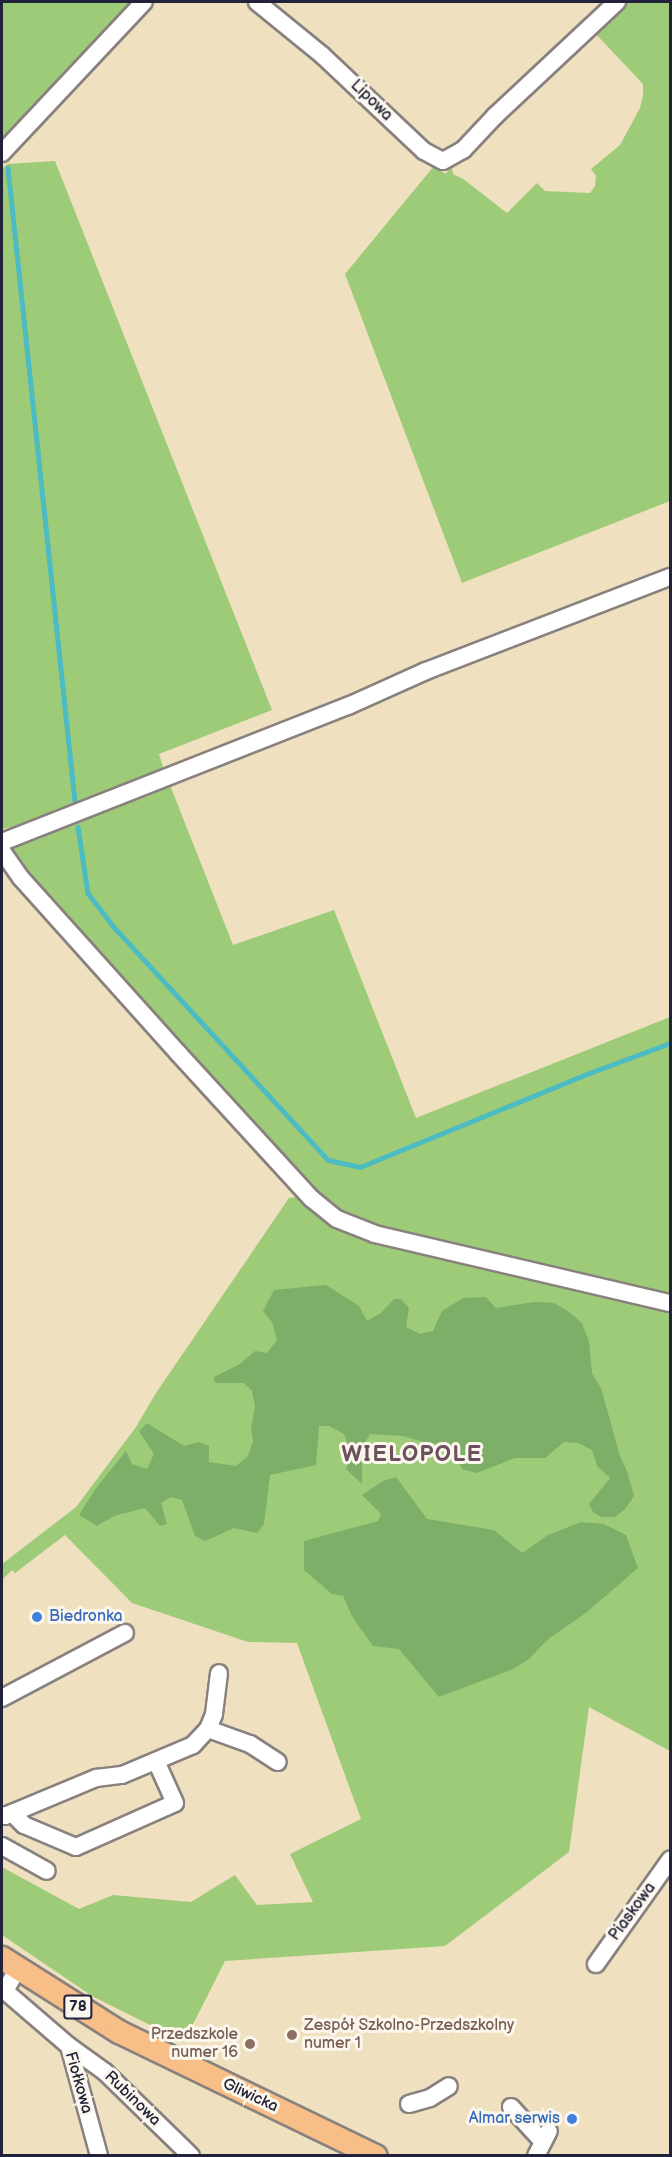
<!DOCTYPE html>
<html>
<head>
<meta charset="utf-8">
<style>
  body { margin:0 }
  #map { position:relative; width:672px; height:2157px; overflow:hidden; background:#efe0c0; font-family:"Balsamiq Sans",sans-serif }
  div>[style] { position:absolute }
  .green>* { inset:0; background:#9ecb78 }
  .forest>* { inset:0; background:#7eaf68 }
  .stream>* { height:4.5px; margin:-2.25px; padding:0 2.25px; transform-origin:2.25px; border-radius:2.25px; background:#4cbbc2 }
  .roads { filter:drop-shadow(2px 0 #88817e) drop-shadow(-2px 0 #88817e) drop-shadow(0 2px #88817e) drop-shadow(0 -2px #88817e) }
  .minor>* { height:16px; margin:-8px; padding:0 8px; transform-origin:8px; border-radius:8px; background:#fff }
  .major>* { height:22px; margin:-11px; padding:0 11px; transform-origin:11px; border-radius:11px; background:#f7be87 }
  .dots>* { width:16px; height:16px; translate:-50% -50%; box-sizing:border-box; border:3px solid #fbf7ec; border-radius:50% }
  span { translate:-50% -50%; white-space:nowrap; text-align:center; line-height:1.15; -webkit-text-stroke:6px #fbf7ec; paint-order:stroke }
  .shield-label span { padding:2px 4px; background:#fbf7ec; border:2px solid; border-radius:4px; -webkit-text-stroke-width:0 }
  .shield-label { font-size:15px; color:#22223b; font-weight:700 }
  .street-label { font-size:16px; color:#22223b }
  .shop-label { font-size:16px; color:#366cbe }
  .left { translate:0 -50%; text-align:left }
  .right { translate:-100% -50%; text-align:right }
  .education-label { font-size:16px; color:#785e54 }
  .district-label { font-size:22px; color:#6d505f; font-weight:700; letter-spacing:1.5px }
  .frame { position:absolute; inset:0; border:3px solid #22223b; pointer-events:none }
</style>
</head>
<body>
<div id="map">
  <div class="green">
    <div style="clip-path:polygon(2px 2px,131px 2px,2px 140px)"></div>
    <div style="clip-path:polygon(622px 2px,670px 2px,670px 501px,462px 583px,345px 274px,434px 166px,446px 174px,454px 161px,452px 170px,454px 175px,462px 178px,507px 213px,537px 183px,545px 191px,590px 193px,595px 186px,596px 176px,591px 169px,620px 145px,640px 108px,643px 96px,643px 84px,591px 29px)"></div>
    <div style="clip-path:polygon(55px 161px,272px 710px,159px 754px,164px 770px,34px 822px,2px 829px,2px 169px,7px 164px)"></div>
    <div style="clip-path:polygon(170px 785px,233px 945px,334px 910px,416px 1118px,670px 1017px,670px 1297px,366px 1225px,335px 1212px,298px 1177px,295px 1165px,286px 1162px,3px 846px,21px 843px)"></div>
    <div style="clip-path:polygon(303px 1196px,336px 1224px,670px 1309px,670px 1751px,589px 1707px,569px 1852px,445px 1946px,225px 1961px,184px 2042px,92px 1996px,2px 1935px,2px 1867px,79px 1909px,113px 1895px,191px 1902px,235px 1875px,257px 1905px,313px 1902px,290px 1854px,361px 1819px,297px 1643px,248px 1642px,132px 1603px,65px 1535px,15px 1573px,12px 1570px,2px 1580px,2px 1564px,76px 1507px,136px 1427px,156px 1393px,289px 1198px)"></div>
  </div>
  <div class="forest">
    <div style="clip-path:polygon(326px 1285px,359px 1306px,367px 1321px,381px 1313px,394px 1299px,401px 1299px,409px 1308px,406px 1327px,420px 1334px,433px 1331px,442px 1311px,463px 1298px,486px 1297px,496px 1308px,534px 1302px,554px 1303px,568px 1311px,582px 1323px,589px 1341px,592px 1373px,601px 1388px,620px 1456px,627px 1471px,634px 1496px,625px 1509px,615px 1517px,601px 1517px,593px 1512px,589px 1504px,610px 1478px,597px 1466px,592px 1450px,578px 1443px,564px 1442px,545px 1458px,515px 1458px,477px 1473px,462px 1469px,452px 1445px,427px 1443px,403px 1436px,370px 1434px,362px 1448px,362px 1484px,346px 1469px,348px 1445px,344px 1434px,329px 1426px,319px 1426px,316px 1465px,270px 1475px,264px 1524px,257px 1533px,234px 1528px,205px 1541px,195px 1536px,182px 1500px,171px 1497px,161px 1503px,167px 1524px,160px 1526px,145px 1508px,114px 1516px,97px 1526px,79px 1515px,96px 1488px,126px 1451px,132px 1464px,147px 1469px,154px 1454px,139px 1431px,147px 1423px,184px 1446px,198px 1442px,209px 1446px,209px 1462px,236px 1466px,248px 1456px,253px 1441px,251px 1428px,255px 1406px,252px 1391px,244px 1383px,215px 1383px,214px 1377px,240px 1364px,255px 1351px,267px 1353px,277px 1340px,272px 1322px,263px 1311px,274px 1290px)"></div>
    <div style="clip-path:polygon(396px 1477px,427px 1519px,494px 1530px,522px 1553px,548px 1535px,581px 1522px,604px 1524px,626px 1535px,638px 1568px,587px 1612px,547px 1640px,529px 1659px,513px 1669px,439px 1697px,399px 1649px,373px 1646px,353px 1618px,343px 1596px,332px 1594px,304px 1570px,304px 1541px,378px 1521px,381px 1514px,362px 1495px,383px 1481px)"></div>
  </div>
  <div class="stream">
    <div style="left:8px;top:168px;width:637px;rotate:83.96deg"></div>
    <div style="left:78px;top:827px;width:67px;rotate:81.4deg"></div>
    <div style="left:88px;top:893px;width:43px;rotate:52.6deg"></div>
    <div style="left:114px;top:927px;width:316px;rotate:47.4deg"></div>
    <div style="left:328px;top:1160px;width:33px;rotate:12deg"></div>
    <div style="left:360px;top:1167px;width:242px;rotate:-22.3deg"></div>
    <div style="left:584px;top:1075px;width:92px;rotate:-20.4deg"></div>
  </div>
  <div class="roads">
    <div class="minor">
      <div style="left:257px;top:2px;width:84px;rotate:39.2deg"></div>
      <div style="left:322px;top:55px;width:140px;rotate:43.3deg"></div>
      <div style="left:424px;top:151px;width:21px;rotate:28deg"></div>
      <div style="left:443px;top:161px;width:23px;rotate:-29deg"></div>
      <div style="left:463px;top:150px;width:47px;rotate:-46.7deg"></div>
      <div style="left:495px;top:116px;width:167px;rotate:-43.1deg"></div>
      <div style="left:2px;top:153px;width:207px;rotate:-46.8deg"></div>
      <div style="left:2px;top:842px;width:372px;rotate:-21.5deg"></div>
      <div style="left:348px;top:706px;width:85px;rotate:-24.2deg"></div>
      <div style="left:426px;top:671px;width:261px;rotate:-21.1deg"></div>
      <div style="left:2px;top:851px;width:33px;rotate:55deg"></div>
      <div style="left:21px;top:878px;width:235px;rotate:48.1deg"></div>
      <div style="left:178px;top:1053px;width:198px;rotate:47.5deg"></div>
      <div style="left:312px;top:1199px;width:32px;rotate:39deg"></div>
      <div style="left:337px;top:1219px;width:41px;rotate:21.5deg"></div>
      <div style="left:375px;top:1234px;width:303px;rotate:13.2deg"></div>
      <div style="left:2px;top:1698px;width:139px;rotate:-27.9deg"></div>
      <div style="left:208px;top:1729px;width:45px;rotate:19.7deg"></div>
      <div style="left:250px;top:1744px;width:33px;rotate:33deg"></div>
      <div style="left:12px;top:1813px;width:17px;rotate:45deg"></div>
      <div style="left:24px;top:1825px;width:56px;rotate:22.9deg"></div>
      <div style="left:76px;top:1847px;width:108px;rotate:-24deg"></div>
      <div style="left:175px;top:1803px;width:46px;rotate:-114.3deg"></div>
      <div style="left:2px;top:1815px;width:3px;rotate:18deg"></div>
      <div style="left:5px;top:1816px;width:99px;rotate:-22.7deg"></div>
      <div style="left:96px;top:1778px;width:26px;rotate:-7deg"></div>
      <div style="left:122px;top:1775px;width:77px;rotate:-22.9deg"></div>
      <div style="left:193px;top:1745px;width:22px;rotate:-47deg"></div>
      <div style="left:208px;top:1729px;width:16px;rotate:-68deg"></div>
      <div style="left:214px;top:1714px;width:41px;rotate:-83deg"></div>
      <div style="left:2px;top:1846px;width:51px;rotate:29.1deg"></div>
      <div style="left:596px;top:1964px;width:128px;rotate:-54.6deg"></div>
      <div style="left:17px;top:1970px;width:24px;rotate:120deg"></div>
      <div style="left:5px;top:1991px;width:84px;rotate:40.7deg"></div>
      <div style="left:69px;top:2046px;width:44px;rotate:35.8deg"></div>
      <div style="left:105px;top:2072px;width:120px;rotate:44.3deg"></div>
      <div style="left:69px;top:2046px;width:114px;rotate:74.7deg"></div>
      <div style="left:409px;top:2104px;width:22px;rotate:-16deg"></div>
      <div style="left:430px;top:2098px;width:22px;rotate:-32deg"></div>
      <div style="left:511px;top:2107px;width:47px;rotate:47.6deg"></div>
      <div style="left:536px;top:2156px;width:28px;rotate:-63deg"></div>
    </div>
    <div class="major">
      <div style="left:2px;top:1958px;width:138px;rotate:32.3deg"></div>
      <div style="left:119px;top:2032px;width:285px;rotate:25.8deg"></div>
    </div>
  </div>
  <div class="dots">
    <div style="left:37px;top:1617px;background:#3f7fe0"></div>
    <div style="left:292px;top:2035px;background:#8d6e63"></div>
    <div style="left:250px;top:2044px;background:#8d6e63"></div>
    <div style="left:572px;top:2119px;background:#3f7fe0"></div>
  </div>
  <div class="shield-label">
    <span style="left:78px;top:2007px">78</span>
  </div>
  <div class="street-label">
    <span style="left:371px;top:101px;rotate:44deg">Lipowa</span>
    <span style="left:633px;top:1912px;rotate:-54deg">Piaskowa</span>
    <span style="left:78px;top:2083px;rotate:74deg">Fiołkowa</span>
    <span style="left:250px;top:2096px;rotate:25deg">Gliwicka</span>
    <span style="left:132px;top:2099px;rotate:44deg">Rubinowa</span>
  </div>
  <div class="shop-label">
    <span class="left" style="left:49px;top:1617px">Biedronka</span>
    <span class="right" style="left:560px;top:2119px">Almar serwis</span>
  </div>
  <div class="education-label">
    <span class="left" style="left:304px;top:2035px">Zespół Szkolno-Przedszkolny<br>numer 1</span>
    <span class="right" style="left:238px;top:2044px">Przedszkole<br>numer 16</span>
  </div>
  <div class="district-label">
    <span style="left:412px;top:1455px">WIELOPOLE</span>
  </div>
  <div class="frame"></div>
</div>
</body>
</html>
